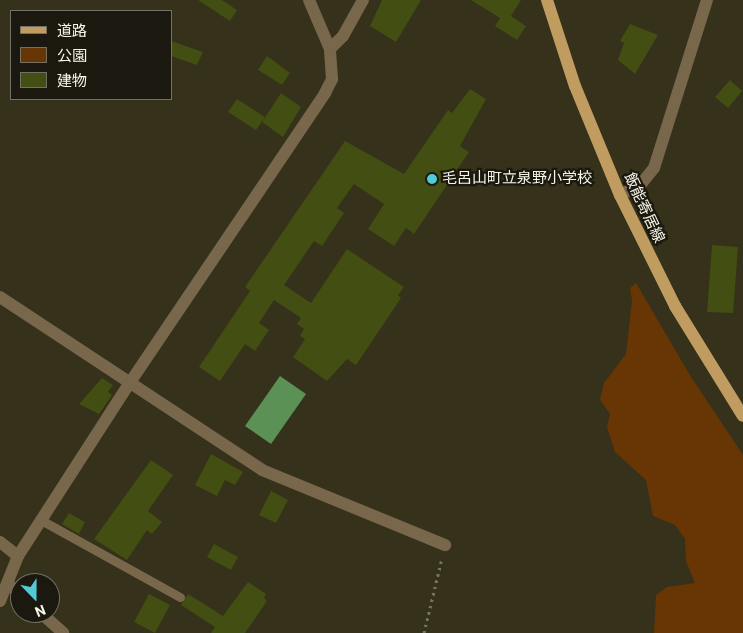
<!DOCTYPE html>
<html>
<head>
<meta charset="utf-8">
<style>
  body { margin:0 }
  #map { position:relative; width:743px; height:633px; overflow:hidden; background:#35311a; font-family:Roboto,"Noto Sans JP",sans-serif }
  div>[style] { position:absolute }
  .green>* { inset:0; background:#683604 }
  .water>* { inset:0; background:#5c9155 }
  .building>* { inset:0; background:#424e12 }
  .path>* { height:3px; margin-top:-1.5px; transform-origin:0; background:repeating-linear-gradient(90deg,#777460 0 2.5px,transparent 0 6.5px) }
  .lane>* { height:9px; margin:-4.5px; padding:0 4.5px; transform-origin:4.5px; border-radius:4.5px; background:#79674b }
  .street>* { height:12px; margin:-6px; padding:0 6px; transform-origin:6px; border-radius:6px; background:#79674b }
  .primary>* { height:12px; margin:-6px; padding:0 6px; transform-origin:6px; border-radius:6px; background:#c19c61 }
  .dots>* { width:14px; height:14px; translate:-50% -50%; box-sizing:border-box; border:2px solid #1b190f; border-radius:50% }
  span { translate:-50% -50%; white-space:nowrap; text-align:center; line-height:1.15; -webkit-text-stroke:4.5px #1b190f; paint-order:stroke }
  .poi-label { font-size:15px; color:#f7f5e7 }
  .left { translate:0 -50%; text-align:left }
  .street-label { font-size:15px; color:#f7f5e7 }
  .legend { position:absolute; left:10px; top:10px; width:162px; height:90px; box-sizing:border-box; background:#1b190f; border:1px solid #737165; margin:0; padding:6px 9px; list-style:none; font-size:15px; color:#f7f5e7 }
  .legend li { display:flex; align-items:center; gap:10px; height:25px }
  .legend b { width:25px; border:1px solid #737165 }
  .north { position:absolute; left:10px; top:573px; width:50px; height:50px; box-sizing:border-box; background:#1b190f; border:1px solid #737165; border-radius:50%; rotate:158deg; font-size:14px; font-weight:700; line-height:20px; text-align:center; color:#f7f5e7 }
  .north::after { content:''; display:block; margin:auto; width:18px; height:22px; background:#52cbd8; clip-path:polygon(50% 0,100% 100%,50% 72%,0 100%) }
</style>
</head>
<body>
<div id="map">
  <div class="green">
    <div style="clip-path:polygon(636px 283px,691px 377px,743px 455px,743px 633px,654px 633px,656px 595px,667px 587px,695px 583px,686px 561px,685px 539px,675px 525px,653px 516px,646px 480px,615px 452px,607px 427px,610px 414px,600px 400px,604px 383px,626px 354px,632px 301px,630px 288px)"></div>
  </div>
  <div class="water">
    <div style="clip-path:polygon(280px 376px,306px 394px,271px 444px,245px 426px)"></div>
  </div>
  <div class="building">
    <div style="clip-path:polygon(198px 0,222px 0,237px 10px,230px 21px)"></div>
    <div style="clip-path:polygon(382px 0,421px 0,396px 42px,370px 26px)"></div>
    <div style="clip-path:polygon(471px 0,521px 0,511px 16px,526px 26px,517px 40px,495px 26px,500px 18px)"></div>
    <div style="clip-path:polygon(630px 24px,658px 35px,635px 74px,618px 60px,624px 43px,620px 41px)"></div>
    <div style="clip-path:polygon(171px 41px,203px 52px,197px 65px,171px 56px)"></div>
    <div style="clip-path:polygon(267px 56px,290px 73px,282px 85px,258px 70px)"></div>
    <div style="clip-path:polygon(730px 80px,742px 91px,728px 108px,715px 97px)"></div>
    <div style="clip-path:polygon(470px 89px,486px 99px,460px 146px,469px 152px,414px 234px,406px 228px,394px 246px,368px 229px,384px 204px,354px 184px,337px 208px,344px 213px,322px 246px,314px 241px,284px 285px,311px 303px,347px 249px,404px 287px,398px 295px,401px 298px,356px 365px,347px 359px,327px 381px,293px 357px,305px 339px,300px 336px,304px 329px,297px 324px,301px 318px,274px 300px,259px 323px,269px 330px,255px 351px,245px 344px,220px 381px,199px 367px,250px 291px,245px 287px,345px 141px,404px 174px,448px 110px,452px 113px)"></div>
    <div style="clip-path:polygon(281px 93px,301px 107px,283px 137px,262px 122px)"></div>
    <div style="clip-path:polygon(237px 99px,265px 117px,256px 130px,228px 112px)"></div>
    <div style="clip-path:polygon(712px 245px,738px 247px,733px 313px,707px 312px)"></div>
    <div style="clip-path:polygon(102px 378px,113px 385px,108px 392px,112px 395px,99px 414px,79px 404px)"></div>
    <div style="clip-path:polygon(211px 454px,243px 472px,235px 485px,225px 480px,217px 496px,195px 485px)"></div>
    <div style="clip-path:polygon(151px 460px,173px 475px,148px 511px,162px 522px,152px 534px,147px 530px,127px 560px,94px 539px)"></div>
    <div style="clip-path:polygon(271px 491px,288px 500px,276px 523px,259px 515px)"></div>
    <div style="clip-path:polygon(69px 513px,85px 522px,79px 534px,62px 524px)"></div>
    <div style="clip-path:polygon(214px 544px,238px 557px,231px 570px,207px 557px)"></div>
    <div style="clip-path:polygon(248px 582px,266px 594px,264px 598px,267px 601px,245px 633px,211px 633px,215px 627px,181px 605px,188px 594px,223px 616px)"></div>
    <div style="clip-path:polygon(149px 594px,170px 605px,155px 633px,134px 622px)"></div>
  </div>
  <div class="path">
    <div style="left:424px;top:633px;width:77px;rotate:-76.5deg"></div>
  </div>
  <div class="lane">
    <div style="left:41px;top:520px;width:159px;rotate:29deg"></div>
  </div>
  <div class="street">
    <div style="left:330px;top:49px;width:18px;rotate:-45deg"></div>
    <div style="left:343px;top:36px;width:41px;rotate:-60.9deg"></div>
    <div style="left:620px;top:195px;width:24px;rotate:-28deg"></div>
    <div style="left:641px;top:184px;width:21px;rotate:-51deg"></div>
    <div style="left:654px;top:168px;width:176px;rotate:-72.5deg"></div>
    <div style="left:0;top:297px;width:314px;rotate:33.4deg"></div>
    <div style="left:262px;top:470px;width:198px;rotate:22.3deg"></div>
    <div style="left:0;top:542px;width:23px;rotate:38deg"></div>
    <div style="left:9px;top:585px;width:14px;rotate:39deg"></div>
    <div style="left:0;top:601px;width:48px;rotate:-68.2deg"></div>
    <div style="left:18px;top:556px;width:205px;rotate:-57.2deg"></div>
    <div style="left:129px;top:384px;width:351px;rotate:-56deg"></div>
    <div style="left:325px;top:93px;width:16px;rotate:-63deg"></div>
    <div style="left:332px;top:79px;width:30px;rotate:-94deg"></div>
    <div style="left:330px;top:49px;width:53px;rotate:-113.2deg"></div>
    <div style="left:41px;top:613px;width:30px;rotate:42deg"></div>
  </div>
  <div class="primary">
    <div style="left:547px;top:0;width:90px;rotate:72deg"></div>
    <div style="left:575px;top:86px;width:118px;rotate:67.6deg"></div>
    <div style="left:620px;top:195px;width:124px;rotate:63.6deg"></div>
    <div style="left:675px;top:306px;width:129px;rotate:58.3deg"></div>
  </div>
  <div class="dots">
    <div style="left:432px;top:179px;background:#52cbd8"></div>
  </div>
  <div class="poi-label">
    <span class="left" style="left:442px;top:179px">毛呂山町立泉野小学校</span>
  </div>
  <div class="street-label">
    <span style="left:644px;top:208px;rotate:65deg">飯能寄居線</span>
  </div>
  <ul class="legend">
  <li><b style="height:6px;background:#c19c61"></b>道路</li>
  <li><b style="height:14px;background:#683604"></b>公園</li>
  <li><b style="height:14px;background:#424e12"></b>建物</li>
  </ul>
  <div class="north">N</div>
</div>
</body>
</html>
